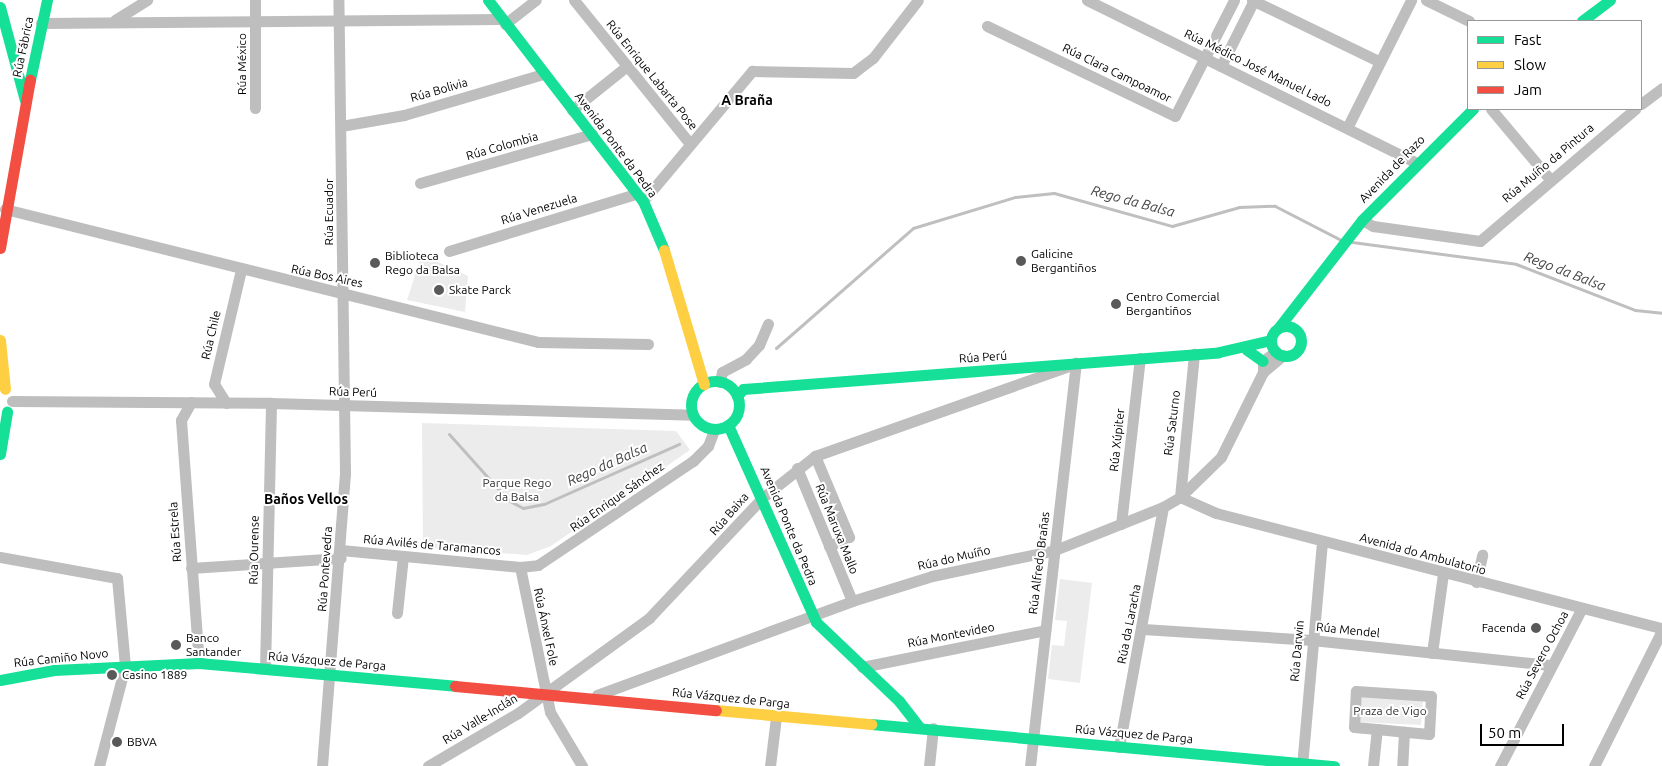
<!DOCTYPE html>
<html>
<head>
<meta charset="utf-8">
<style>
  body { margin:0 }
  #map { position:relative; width:1662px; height:766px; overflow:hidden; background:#fff; font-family:Ubuntu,sans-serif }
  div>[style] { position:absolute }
  .green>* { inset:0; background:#ececec }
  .stream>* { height:3px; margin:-1.5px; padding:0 1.5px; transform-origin:1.5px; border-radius:1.5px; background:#bfbfbf }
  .street>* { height:11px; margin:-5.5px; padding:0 5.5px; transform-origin:5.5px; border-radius:5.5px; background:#bebebe }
  .fast>* { height:11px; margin:-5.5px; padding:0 5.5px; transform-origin:5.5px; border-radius:5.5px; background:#16e098 }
  .fast>.ring { margin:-5.5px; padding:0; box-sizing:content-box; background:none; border:11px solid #16e098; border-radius:50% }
  .slow>* { height:11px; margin:-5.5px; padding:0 5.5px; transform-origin:5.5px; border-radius:5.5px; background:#ffcf43 }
  .jam>* { height:11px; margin:-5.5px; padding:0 5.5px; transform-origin:5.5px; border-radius:5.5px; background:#f24e42 }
  .dots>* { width:14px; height:14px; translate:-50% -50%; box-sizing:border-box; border:2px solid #fff; border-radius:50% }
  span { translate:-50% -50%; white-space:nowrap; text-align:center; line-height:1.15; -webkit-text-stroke:4px #fff; paint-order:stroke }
  .street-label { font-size:12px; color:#000 }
  .poi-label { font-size:12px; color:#000 }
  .left { translate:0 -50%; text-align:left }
  .right { translate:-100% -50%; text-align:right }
  .park-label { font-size:12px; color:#333 }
  .neighbourhood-label { font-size:14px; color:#000; font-weight:700 }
  .water-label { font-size:14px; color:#444; font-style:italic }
  .legend { position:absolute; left:1467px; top:20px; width:175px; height:90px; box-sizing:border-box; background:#fff; border:1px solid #999; margin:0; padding:6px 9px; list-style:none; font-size:15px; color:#000 }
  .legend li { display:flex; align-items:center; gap:10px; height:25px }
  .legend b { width:25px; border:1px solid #999 }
  .scale { position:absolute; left:1480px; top:724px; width:84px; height:22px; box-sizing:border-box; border:2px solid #000; border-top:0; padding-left:6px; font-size:15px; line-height:18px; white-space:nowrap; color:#000; -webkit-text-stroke:4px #fff; paint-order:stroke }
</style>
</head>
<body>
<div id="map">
  <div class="green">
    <div style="clip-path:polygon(429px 258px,468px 276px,465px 312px,407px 300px,420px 260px)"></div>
    <div style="clip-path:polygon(422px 423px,676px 431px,690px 450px,551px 546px,527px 555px,423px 547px)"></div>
    <div style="clip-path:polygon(1060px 579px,1092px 583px,1080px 683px,1048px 679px,1052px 645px,1064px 646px,1067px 621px,1055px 620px)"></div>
    <div style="clip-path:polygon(1359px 696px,1423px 700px,1421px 725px,1358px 722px)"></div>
  </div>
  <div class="stream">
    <div style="left:1352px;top:242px;width:165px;rotate:7.6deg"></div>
    <div style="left:1516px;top:264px;width:128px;rotate:21.1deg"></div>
    <div style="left:1635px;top:310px;width:27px;rotate:6deg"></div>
    <div style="left:776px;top:348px;width:182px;rotate:-41.2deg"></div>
    <div style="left:913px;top:228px;width:107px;rotate:-16.9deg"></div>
    <div style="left:1015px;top:197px;width:39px;rotate:-6deg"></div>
    <div style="left:1054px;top:193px;width:123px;rotate:15.6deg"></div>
    <div style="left:1172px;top:226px;width:70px;rotate:-15.8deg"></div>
    <div style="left:1239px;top:207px;width:36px;rotate:-2deg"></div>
    <div style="left:1275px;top:206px;width:74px;rotate:27.3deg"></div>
    <div style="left:449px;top:434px;width:89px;rotate:48.2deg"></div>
    <div style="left:508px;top:500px;width:17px;rotate:28deg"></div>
    <div style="left:523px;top:508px;width:21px;rotate:-11deg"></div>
    <div style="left:544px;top:504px;width:148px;rotate:-24deg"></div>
  </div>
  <div class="street">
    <div style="left:255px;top:0;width:108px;rotate:90deg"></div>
    <div style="left:574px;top:0;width:185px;rotate:51.1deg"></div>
    <div style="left:1087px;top:0;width:366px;rotate:26.3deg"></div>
    <div style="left:1252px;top:0;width:142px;rotate:25.8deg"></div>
    <div style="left:1426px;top:0;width:48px;rotate:26deg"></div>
    <div style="left:115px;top:20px;width:38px;rotate:-32deg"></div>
    <div style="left:41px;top:23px;width:460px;rotate:-0.5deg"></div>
    <div style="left:505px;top:24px;width:39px;rotate:-38deg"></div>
    <div style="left:987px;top:26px;width:208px;rotate:25.6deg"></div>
    <div style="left:1175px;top:116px;width:130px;rotate:-63deg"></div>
    <div style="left:1221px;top:66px;width:74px;rotate:-63.4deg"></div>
    <div style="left:1641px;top:104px;width:26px;rotate:-37deg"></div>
    <div style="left:1491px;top:109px;width:90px;rotate:50deg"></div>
    <div style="left:572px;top:110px;width:70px;rotate:-38.7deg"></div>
    <div style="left:341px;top:126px;width:64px;rotate:-9.9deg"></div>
    <div style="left:404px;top:115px;width:145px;rotate:-16.4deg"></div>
    <div style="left:1348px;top:126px;width:141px;rotate:-63.4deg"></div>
    <div style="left:420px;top:183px;width:179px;rotate:-15.9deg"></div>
    <div style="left:643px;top:201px;width:170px;rotate:-50deg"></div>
    <div style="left:752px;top:71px;width:101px;rotate:1.1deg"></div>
    <div style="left:853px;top:73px;width:25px;rotate:-37deg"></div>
    <div style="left:873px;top:58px;width:73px;rotate:-52.2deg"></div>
    <div style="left:5px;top:209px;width:549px;rotate:14.01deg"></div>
    <div style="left:538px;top:342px;width:110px;rotate:1deg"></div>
    <div style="left:1362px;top:220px;width:13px;rotate:29deg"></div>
    <div style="left:1373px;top:226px;width:108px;rotate:8deg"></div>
    <div style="left:1480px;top:241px;width:204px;rotate:-40.4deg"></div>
    <div style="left:449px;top:251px;width:195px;rotate:-17deg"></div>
    <div style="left:1263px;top:372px;width:26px;rotate:-40deg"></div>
    <div style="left:720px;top:382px;width:10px;rotate:-79deg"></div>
    <div style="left:722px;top:372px;width:27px;rotate:-28deg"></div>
    <div style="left:746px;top:359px;width:19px;rotate:-47deg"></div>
    <div style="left:759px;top:345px;width:23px;rotate:-67deg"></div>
    <div style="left:12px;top:401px;width:259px;rotate:0.4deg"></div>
    <div style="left:271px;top:403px;width:422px;rotate:1.6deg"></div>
    <div style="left:191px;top:402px;width:21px;rotate:119deg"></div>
    <div style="left:181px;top:420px;width:244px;rotate:85.8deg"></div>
    <div style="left:226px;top:403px;width:22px;rotate:-122deg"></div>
    <div style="left:214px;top:384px;width:117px;rotate:-76.7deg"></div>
    <div style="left:815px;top:456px;width:88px;rotate:67.2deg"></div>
    <div style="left:849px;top:537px;width:22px;rotate:156deg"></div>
    <div style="left:797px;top:468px;width:144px;rotate:67.5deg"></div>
    <div style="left:1180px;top:497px;width:39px;rotate:24deg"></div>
    <div style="left:1216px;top:513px;width:461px;rotate:14.5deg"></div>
    <div style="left:1180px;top:497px;width:144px;rotate:-84.4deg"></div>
    <div style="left:1121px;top:524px;width:167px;rotate:-83.5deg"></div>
    <div style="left:341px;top:550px;width:180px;rotate:5.4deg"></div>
    <div style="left:520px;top:567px;width:18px;rotate:-6deg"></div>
    <div style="left:538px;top:565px;width:187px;rotate:-33.9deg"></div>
    <div style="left:693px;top:461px;width:21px;rotate:-45deg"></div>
    <div style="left:708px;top:446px;width:17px;rotate:-69deg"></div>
    <div style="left:0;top:557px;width:119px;rotate:10.2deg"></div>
    <div style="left:117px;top:578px;width:88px;rotate:84.8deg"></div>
    <div style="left:125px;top:666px;width:103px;rotate:104.6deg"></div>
    <div style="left:520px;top:567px;width:148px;rotate:78.3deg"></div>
    <div style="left:550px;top:712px;width:63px;rotate:59.3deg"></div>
    <div style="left:191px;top:568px;width:150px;rotate:-3.8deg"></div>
    <div style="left:1476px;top:582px;width:28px;rotate:-77deg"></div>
    <div style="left:397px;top:613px;width:57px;rotate:-84deg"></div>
    <div style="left:1143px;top:629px;width:169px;rotate:3.7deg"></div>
    <div style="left:1312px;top:640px;width:239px;rotate:6deg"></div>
    <div style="left:1432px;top:653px;width:80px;rotate:-82.1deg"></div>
    <div style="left:862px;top:667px;width:187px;rotate:-11.4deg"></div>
    <div style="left:265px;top:669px;width:266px;rotate:-88.7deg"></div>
    <div style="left:597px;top:695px;width:272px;rotate:-20.2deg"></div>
    <div style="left:852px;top:601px;width:84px;rotate:-17.4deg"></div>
    <div style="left:932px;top:576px;width:126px;rotate:-11.9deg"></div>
    <div style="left:1055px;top:550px;width:116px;rotate:-21.7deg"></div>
    <div style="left:1163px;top:507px;width:20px;rotate:-30deg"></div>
    <div style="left:1180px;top:497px;width:57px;rotate:-44.3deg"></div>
    <div style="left:1221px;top:457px;width:95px;rotate:-63.7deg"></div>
    <div style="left:1263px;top:372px;width:11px;rotate:-90deg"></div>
    <div style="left:1263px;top:361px;width:16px;rotate:-38deg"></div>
    <div style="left:1377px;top:729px;width:27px;rotate:6deg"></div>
    <div style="left:1119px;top:747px;width:244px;rotate:-79.6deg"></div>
    <div style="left:322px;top:766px;width:294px;rotate:-85.5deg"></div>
    <div style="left:345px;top:473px;width:473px;rotate:-90.8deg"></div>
    <div style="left:428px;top:766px;width:104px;rotate:-30.5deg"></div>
    <div style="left:518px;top:713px;width:162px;rotate:-35.9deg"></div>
    <div style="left:649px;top:618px;width:165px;rotate:-46.7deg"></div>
    <div style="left:762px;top:498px;width:68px;rotate:-38.4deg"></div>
    <div style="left:815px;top:456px;width:273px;rotate:-19.5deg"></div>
    <div style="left:770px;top:766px;width:49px;rotate:-83deg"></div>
    <div style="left:929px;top:766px;width:38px;rotate:-84deg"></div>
    <div style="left:1030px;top:766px;width:406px;rotate:-83.5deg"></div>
    <div style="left:1302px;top:766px;width:225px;rotate:-84.9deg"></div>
    <div style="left:1373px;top:766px;width:37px;rotate:-84deg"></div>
    <div style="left:1377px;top:729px;width:23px;rotate:-175deg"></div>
    <div style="left:1354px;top:727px;width:36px;rotate:-87deg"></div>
    <div style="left:1356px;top:691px;width:75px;rotate:3.8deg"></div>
    <div style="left:1431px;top:696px;width:38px;rotate:93deg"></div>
    <div style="left:1429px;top:734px;width:25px;rotate:-175deg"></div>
    <div style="left:1404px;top:732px;width:34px;rotate:93deg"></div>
    <div style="left:1500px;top:766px;width:176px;rotate:-62.6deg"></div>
    <div style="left:1594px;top:766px;width:152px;rotate:-63.4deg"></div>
  </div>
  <div class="fast">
    <div style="left:488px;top:0;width:254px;rotate:52.4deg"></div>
    <div style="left:643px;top:201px;width:53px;rotate:66.8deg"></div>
    <div style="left:0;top:7px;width:96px;rotate:75deg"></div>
    <div style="left:1582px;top:21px;width:35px;rotate:-37deg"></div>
    <div style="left:30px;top:80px;width:82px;rotate:-78deg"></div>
    <div class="ring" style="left:1271px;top:326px;width:19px;height:19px"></div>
    <div style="left:1279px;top:327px;width:135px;rotate:-52.2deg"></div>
    <div style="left:1362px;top:220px;width:157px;rotate:-45deg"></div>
    <div style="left:1247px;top:350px;width:19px;rotate:35deg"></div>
    <div class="ring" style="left:691px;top:381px;width:37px;height:37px"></div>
    <div style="left:737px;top:396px;width:9px;rotate:-49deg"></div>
    <div style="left:743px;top:389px;width:477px;rotate:-4.4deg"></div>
    <div style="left:1219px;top:352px;width:53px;rotate:-13deg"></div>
    <div style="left:728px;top:425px;width:216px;rotate:65.9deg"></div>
    <div style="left:816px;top:622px;width:115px;rotate:43.6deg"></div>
    <div style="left:899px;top:701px;width:34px;rotate:52deg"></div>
    <div style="left:0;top:454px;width:43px;rotate:-80.5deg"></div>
    <div style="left:0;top:680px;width:55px;rotate:-10.5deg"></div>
    <div style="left:54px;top:670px;width:145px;rotate:-2.8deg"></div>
    <div style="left:199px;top:663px;width:257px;rotate:5.1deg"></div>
    <div style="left:871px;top:724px;width:465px;rotate:5.2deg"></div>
  </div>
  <div class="slow">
    <div style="left:664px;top:250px;width:140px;rotate:73.4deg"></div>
    <div style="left:0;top:340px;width:49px;rotate:84.2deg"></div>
    <div style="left:716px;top:710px;width:156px;rotate:5.2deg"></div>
  </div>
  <div class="jam">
    <div style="left:0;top:248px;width:171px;rotate:-79.9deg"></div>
    <div style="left:455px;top:686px;width:262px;rotate:5.3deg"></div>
  </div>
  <div class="dots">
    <div style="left:1021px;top:261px;background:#595959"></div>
    <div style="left:375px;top:263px;background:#595959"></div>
    <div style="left:439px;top:290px;background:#595959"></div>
    <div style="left:1116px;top:304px;background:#595959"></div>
    <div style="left:1536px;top:628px;background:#595959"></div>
    <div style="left:176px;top:645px;background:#595959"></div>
    <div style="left:112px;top:675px;background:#595959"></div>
    <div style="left:117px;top:742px;background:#595959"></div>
  </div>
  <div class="street-label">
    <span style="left:23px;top:47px;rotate:-78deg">Rúa Fábrica</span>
    <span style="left:242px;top:64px;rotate:-90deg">Rúa México</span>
    <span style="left:1258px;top:68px;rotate:26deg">Rúa Médico José Manuel Lado</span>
    <span style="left:1117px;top:73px;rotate:26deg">Rúa Clara Campoamor</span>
    <span style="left:652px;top:75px;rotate:51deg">Rúa Enrique Labarta Pose</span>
    <span style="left:439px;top:90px;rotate:-16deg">Rúa Bolivia</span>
    <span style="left:616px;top:145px;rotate:53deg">Avenida Ponte da Pedra</span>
    <span style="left:502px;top:146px;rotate:-16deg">Rúa Colombia</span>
    <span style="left:1548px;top:163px;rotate:-40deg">Rúa Muíño da Pintura</span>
    <span style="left:1392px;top:169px;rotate:-46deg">Avenida de Razo</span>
    <span style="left:539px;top:209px;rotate:-17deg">Rúa Venezuela</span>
    <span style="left:329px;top:212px;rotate:-90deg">Rúa Ecuador</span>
    <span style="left:327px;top:276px;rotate:12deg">Rúa Bos Aires</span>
    <span style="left:211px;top:335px;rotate:-77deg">Rúa Chile</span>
    <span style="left:983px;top:357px;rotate:-4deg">Rúa Perú</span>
    <span style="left:353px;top:392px;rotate:2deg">Rúa Perú</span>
    <span style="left:1172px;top:423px;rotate:-83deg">Rúa Saturno</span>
    <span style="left:1117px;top:440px;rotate:-84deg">Rúa Xúpiter</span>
    <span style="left:617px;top:497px;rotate:-35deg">Rúa Enrique Sánchez</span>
    <span style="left:729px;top:514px;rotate:-49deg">Rúa Baixa</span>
    <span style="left:789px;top:526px;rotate:67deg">Avenida Ponte da Pedra</span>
    <span style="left:837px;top:529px;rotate:68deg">Rúa Maruxa Mallo</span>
    <span style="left:175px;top:532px;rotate:-94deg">Rúa Estrela</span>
    <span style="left:432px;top:545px;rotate:5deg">Rúa Avilés de Taramancos</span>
    <span style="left:254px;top:550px;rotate:-89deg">Rúa Ourense</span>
    <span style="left:1423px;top:554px;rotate:15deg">Avenida do Ambulatorio</span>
    <span style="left:954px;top:558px;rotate:-13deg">Rúa do Muíño</span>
    <span style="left:1039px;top:563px;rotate:-83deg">Rúa Alfredo Brañas</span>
    <span style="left:325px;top:569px;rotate:-86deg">Rúa Pontevedra</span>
    <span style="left:1129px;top:624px;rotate:-79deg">Rúa da Laracha</span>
    <span style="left:546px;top:627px;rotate:78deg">Rúa Ánxel Fole</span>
    <span style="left:1348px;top:630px;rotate:6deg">Rúa Mendel</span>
    <span style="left:951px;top:635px;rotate:-11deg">Rúa Montevideo</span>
    <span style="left:1297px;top:651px;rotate:-85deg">Rúa Darwin</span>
    <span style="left:1542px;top:655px;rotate:-62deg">Rúa Severo Ochoa</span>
    <span style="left:61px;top:658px;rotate:-6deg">Rúa Camiño Novo</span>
    <span style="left:327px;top:661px;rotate:5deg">Rúa Vázquez de Parga</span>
    <span style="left:731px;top:698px;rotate:6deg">Rúa Vázquez de Parga</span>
    <span style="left:480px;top:719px;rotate:-31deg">Rúa Valle-Inclán</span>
    <span style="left:1134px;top:734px;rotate:5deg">Rúa Vázquez de Parga</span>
  </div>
  <div class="poi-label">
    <span class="left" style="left:1031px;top:261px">Galicine<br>Bergantiños</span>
    <span class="left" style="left:385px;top:263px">Biblioteca<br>Rego da Balsa</span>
    <span class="left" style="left:449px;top:290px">Skate Parck</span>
    <span class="left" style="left:1126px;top:304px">Centro Comercial<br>Bergantiños</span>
    <span class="right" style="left:1526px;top:628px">Facenda</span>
    <span class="left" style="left:186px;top:645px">Banco<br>Santander</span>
    <span class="left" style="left:122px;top:675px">Casino 1889</span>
    <span class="left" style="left:127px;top:742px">BBVA</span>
  </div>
  <div class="park-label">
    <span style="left:517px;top:490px">Parque Rego<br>da Balsa</span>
    <span style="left:1390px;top:711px">Praza de Vigo</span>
  </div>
  <div class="neighbourhood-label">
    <span style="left:747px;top:100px">A Braña</span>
    <span style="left:306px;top:499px">Baños Vellos</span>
  </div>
  <div class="water-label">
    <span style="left:1133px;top:201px;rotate:15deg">Rego da Balsa</span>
    <span style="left:1565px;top:271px;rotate:21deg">Rego da Balsa</span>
    <span style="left:607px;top:464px;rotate:-24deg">Rego da Balsa</span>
  </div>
  <ul class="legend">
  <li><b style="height:6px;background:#16e098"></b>Fast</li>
  <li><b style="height:6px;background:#ffcf43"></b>Slow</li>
  <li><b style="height:6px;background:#f24e42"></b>Jam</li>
  </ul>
  <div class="scale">50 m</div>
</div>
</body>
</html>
